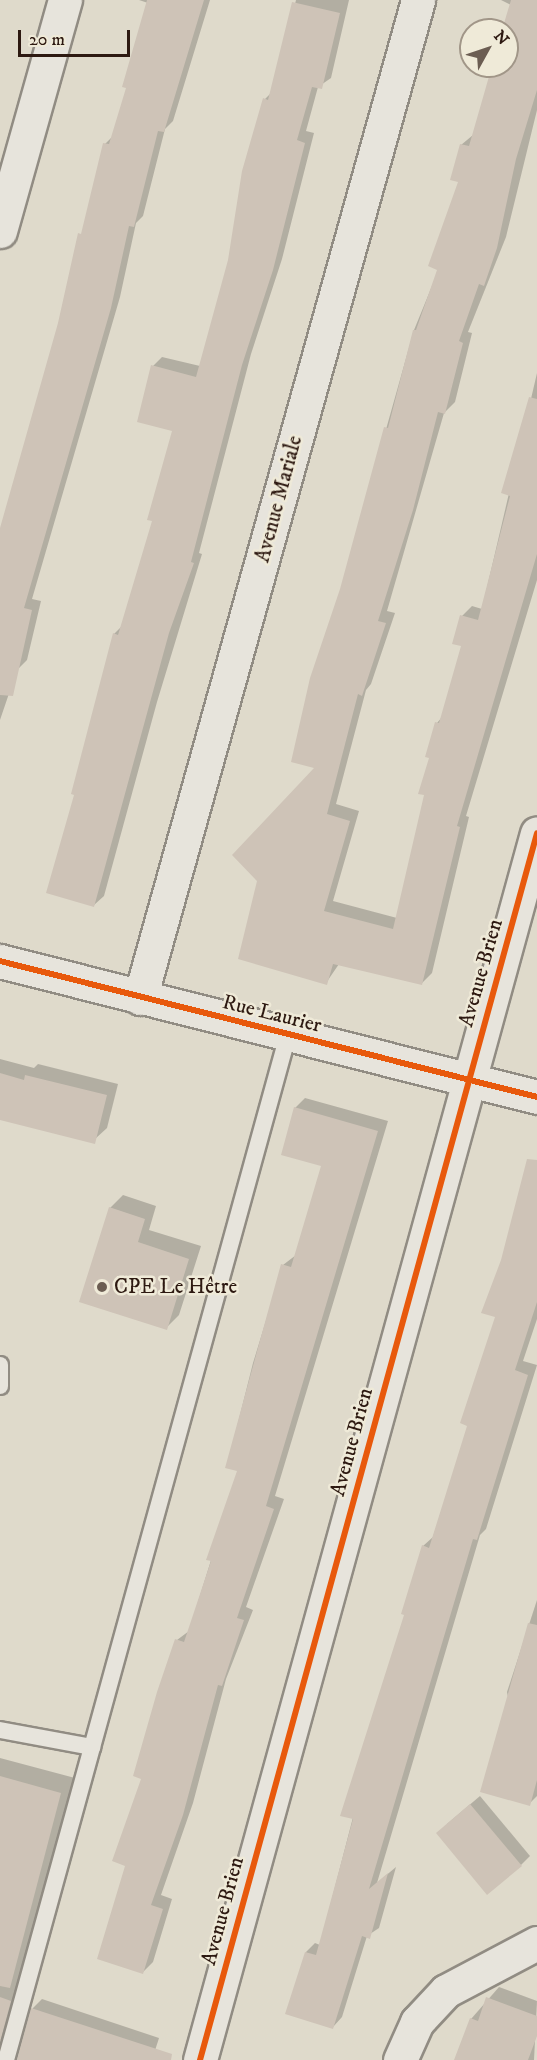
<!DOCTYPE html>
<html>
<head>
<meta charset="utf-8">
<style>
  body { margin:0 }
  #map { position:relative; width:537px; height:2060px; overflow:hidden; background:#dfdacb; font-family:"IM FELL DW Pica",serif }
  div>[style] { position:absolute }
  .shadow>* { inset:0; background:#0003 }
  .building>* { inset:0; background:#cec3b7 }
  .roads { filter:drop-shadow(2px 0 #918c83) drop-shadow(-2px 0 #918c83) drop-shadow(0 2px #918c83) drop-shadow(0 -2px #918c83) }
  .service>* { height:16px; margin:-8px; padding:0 8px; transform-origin:8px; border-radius:8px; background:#e7e4dc }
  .minor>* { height:33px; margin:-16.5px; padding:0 16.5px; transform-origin:16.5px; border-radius:16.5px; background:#e7e4dc }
  .cycleway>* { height:6px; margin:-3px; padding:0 3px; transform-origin:3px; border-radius:3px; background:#e8590c }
  .dots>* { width:16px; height:16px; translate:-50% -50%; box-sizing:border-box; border:3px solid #efead8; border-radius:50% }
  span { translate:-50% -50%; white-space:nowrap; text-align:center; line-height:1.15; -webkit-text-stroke:5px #efead8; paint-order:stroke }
  .street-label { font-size:21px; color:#2d1911 }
  .poi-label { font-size:21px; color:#2d1911 }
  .left { translate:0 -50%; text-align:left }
  .north { position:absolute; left:459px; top:18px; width:60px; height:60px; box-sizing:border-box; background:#efead8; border:2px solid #a19688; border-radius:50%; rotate:50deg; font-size:16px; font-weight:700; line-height:24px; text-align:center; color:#2d1911 }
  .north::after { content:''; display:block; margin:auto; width:21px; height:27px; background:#6b5d52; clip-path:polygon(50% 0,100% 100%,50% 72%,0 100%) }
  .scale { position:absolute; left:18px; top:30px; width:112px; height:27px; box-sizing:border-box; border:3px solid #2d1911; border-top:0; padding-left:8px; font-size:18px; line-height:21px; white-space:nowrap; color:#2d1911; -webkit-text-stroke:4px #efead8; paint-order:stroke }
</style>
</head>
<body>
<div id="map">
  <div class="shadow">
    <div style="clip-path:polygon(210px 0,173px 121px,165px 129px,143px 216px,136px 223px,120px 297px,32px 599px,41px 601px,27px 660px,17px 670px,0 720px,0 531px,59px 323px,105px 144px,114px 135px,128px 87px,148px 3px,139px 0)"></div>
    <div style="clip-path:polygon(296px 0,349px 0,331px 78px,318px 87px,306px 131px,314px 133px,282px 259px,251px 354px,199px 553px,202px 554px,157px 702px,104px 896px,94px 905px,76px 794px,114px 634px,122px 626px,154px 520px,174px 430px,153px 366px,162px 357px,200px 366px,229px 260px,265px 99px,272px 92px)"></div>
    <div style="clip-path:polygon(501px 0,537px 0,537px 110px,506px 237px,468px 332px,472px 333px,455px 402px,444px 413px,387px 611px,395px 613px,371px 684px,366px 690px,336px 804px,359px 811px,333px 901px,397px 918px,425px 794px,437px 723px,442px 717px,462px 645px,462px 616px,472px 606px,482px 609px,537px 373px,537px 580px,466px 816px,469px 817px,432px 973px,422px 983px,339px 964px,326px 983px,259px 881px,317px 767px,341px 589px,414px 330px,439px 269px,460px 181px,461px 145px,473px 135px,493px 66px,507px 66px,507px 30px,504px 30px,511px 5px)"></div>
    <div style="clip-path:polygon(0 1059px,34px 1068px,38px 1064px,118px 1084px,107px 1128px,95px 1139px,0 1117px)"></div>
    <div style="clip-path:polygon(305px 1098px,388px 1121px,275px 1496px,284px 1499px,246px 1607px,253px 1610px,226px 1679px,193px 1803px,161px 1895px,172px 1899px,153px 1962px,143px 1972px,127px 1865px,177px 1640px,189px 1631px,239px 1470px,227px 1467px,253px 1363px,283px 1265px,296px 1255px,323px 1165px,295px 1108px)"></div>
    <div style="clip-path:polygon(537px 1167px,537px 1319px,523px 1361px,537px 1365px,486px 1529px,480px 1535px,377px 1883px,396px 1867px,379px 1928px,367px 1936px,342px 2017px,333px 2027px,306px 1952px,315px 1943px,320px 1945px,423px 1546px,433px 1537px,469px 1425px)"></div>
    <div style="clip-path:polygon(123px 1195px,156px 1206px,149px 1230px,201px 1246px,179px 1315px,166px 1328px,110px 1208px)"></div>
    <div style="clip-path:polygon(537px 1600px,537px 1796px,529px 1804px,507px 1692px)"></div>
    <div style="clip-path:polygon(0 1758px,75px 1778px,21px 1985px,14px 2027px,0 2041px)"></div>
    <div style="clip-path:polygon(480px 1796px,530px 1856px,521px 1865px,447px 1824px)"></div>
    <div style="clip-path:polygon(499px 1987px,537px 2001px,534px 2060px,456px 2060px,471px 2019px)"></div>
    <div style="clip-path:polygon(42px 1999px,159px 2038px,152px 2060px,33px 2060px,22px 2047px,33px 2008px)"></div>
  </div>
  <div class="building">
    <div style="clip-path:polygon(147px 0,204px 0,164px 132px,158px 131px,134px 227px,129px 226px,111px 308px,24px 608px,32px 610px,13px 696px,0 695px,0 528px,58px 323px,78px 233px,81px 234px,103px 143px,109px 144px,126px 88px,122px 87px)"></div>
    <div style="clip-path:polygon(511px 0,537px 0,537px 90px,516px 159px,497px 248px,484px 286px,479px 284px,459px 341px,463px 343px,445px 414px,438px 412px,413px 510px,378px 621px,386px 623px,362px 696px,358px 694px,327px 814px,350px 821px,324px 911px,393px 929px,424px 795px,418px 794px,429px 758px,425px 757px,435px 722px,439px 723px,461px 646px,452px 644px,460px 615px,478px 620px,510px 496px,501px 493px,529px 397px,537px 399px,537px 554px,457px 826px,460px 827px,422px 985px,333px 964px,327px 985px,238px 959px,257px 881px,232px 855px,314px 768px,291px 762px,310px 678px,340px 589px,384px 427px,388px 428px,413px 330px,416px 330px,437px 270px,428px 266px,458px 182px,450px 180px,460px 144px,469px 146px,492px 66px,507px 66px,507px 30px,502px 30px)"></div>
    <div style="clip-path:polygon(292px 2px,340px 13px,322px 89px,312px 87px,297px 140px,305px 143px,273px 270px,242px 365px,191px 562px,194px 563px,169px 633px,94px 907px,46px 893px,74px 795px,71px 794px,113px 633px,118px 635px,152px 521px,147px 520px,172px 431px,137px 422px,151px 365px,196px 377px,228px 260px,242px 171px,263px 98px,268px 100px)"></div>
    <div style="clip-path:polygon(0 1073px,24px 1080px,25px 1075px,107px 1095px,95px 1144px,0 1120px)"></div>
    <div style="clip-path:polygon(294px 1107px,378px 1131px,266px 1506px,274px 1509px,237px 1618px,244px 1620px,222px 1686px,218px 1685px,183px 1815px,151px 1905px,163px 1909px,143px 1974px,97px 1959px,125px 1866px,112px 1861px,141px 1779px,133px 1776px,157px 1692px,175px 1639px,184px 1642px,211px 1561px,206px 1560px,237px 1471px,225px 1468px,281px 1264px,291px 1267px,321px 1166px,281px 1155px)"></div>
    <div style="clip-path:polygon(527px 1159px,537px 1160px,537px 1302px,515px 1370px,528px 1375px,477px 1540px,473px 1539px,369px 1889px,388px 1873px,370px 1939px,362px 1936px,333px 2029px,285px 2014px,305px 1952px,316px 1955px,353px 1819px,340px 1816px,404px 1615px,401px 1614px,422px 1545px,429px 1548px,467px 1426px,460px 1423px,495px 1317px,481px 1313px,501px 1260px)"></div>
    <div style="clip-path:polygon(109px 1207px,145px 1219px,138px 1242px,189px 1259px,167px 1330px,79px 1302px)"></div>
    <div style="clip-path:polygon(528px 1623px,537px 1625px,537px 1780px,530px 1806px,480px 1792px)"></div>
    <div style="clip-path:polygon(0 1776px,61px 1793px,10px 1988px,0 1986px)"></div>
    <div style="clip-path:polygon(470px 1804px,522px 1866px,487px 1895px,436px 1833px)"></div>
    <div style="clip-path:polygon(0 1997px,11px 2001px,0 2042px)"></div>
    <div style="clip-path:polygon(486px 1997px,537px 2016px,537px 2036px,528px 2060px,454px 2060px,470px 2018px,478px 2021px)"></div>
    <div style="clip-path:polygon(31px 2008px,172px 2054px,171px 2060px,17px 2060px)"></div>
  </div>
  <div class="roads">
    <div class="service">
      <div style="left:0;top:1365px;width:21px;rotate:90deg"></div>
      <div style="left:0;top:1730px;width:94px;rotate:10.5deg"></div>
      <div style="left:6px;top:2060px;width:1063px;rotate:-74.62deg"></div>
    </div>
    <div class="minor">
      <div style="left:0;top:231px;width:240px;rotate:-74.3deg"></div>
      <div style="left:0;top:961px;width:554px;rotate:14.21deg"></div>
      <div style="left:140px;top:998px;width:1036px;rotate:-74.43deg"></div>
      <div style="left:200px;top:2060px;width:1272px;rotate:-74.64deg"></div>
      <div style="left:400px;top:2060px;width:42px;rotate:-65.9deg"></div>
      <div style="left:417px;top:2022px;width:42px;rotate:-46.9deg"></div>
      <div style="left:446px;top:1991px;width:103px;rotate:-27.8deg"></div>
    </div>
  </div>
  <div class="cycleway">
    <div style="left:0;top:961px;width:554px;rotate:14.21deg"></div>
    <div style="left:200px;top:2060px;width:1272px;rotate:-74.64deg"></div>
  </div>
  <div class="dots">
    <div style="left:102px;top:1287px;background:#6b5d52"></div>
  </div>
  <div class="street-label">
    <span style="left:279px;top:499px;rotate:-75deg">Avenue Mariale</span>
    <span style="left:481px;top:973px;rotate:-74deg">Avenue Brien</span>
    <span style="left:272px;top:1014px;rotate:14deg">Rue Laurier</span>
    <span style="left:352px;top:1442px;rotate:-75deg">Avenue Brien</span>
    <span style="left:223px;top:1911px;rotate:-75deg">Avenue Brien</span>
  </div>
  <div class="poi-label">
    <span class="left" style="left:114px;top:1287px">CPE Le Hêtre</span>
  </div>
  <div class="north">N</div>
  <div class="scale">20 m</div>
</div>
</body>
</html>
